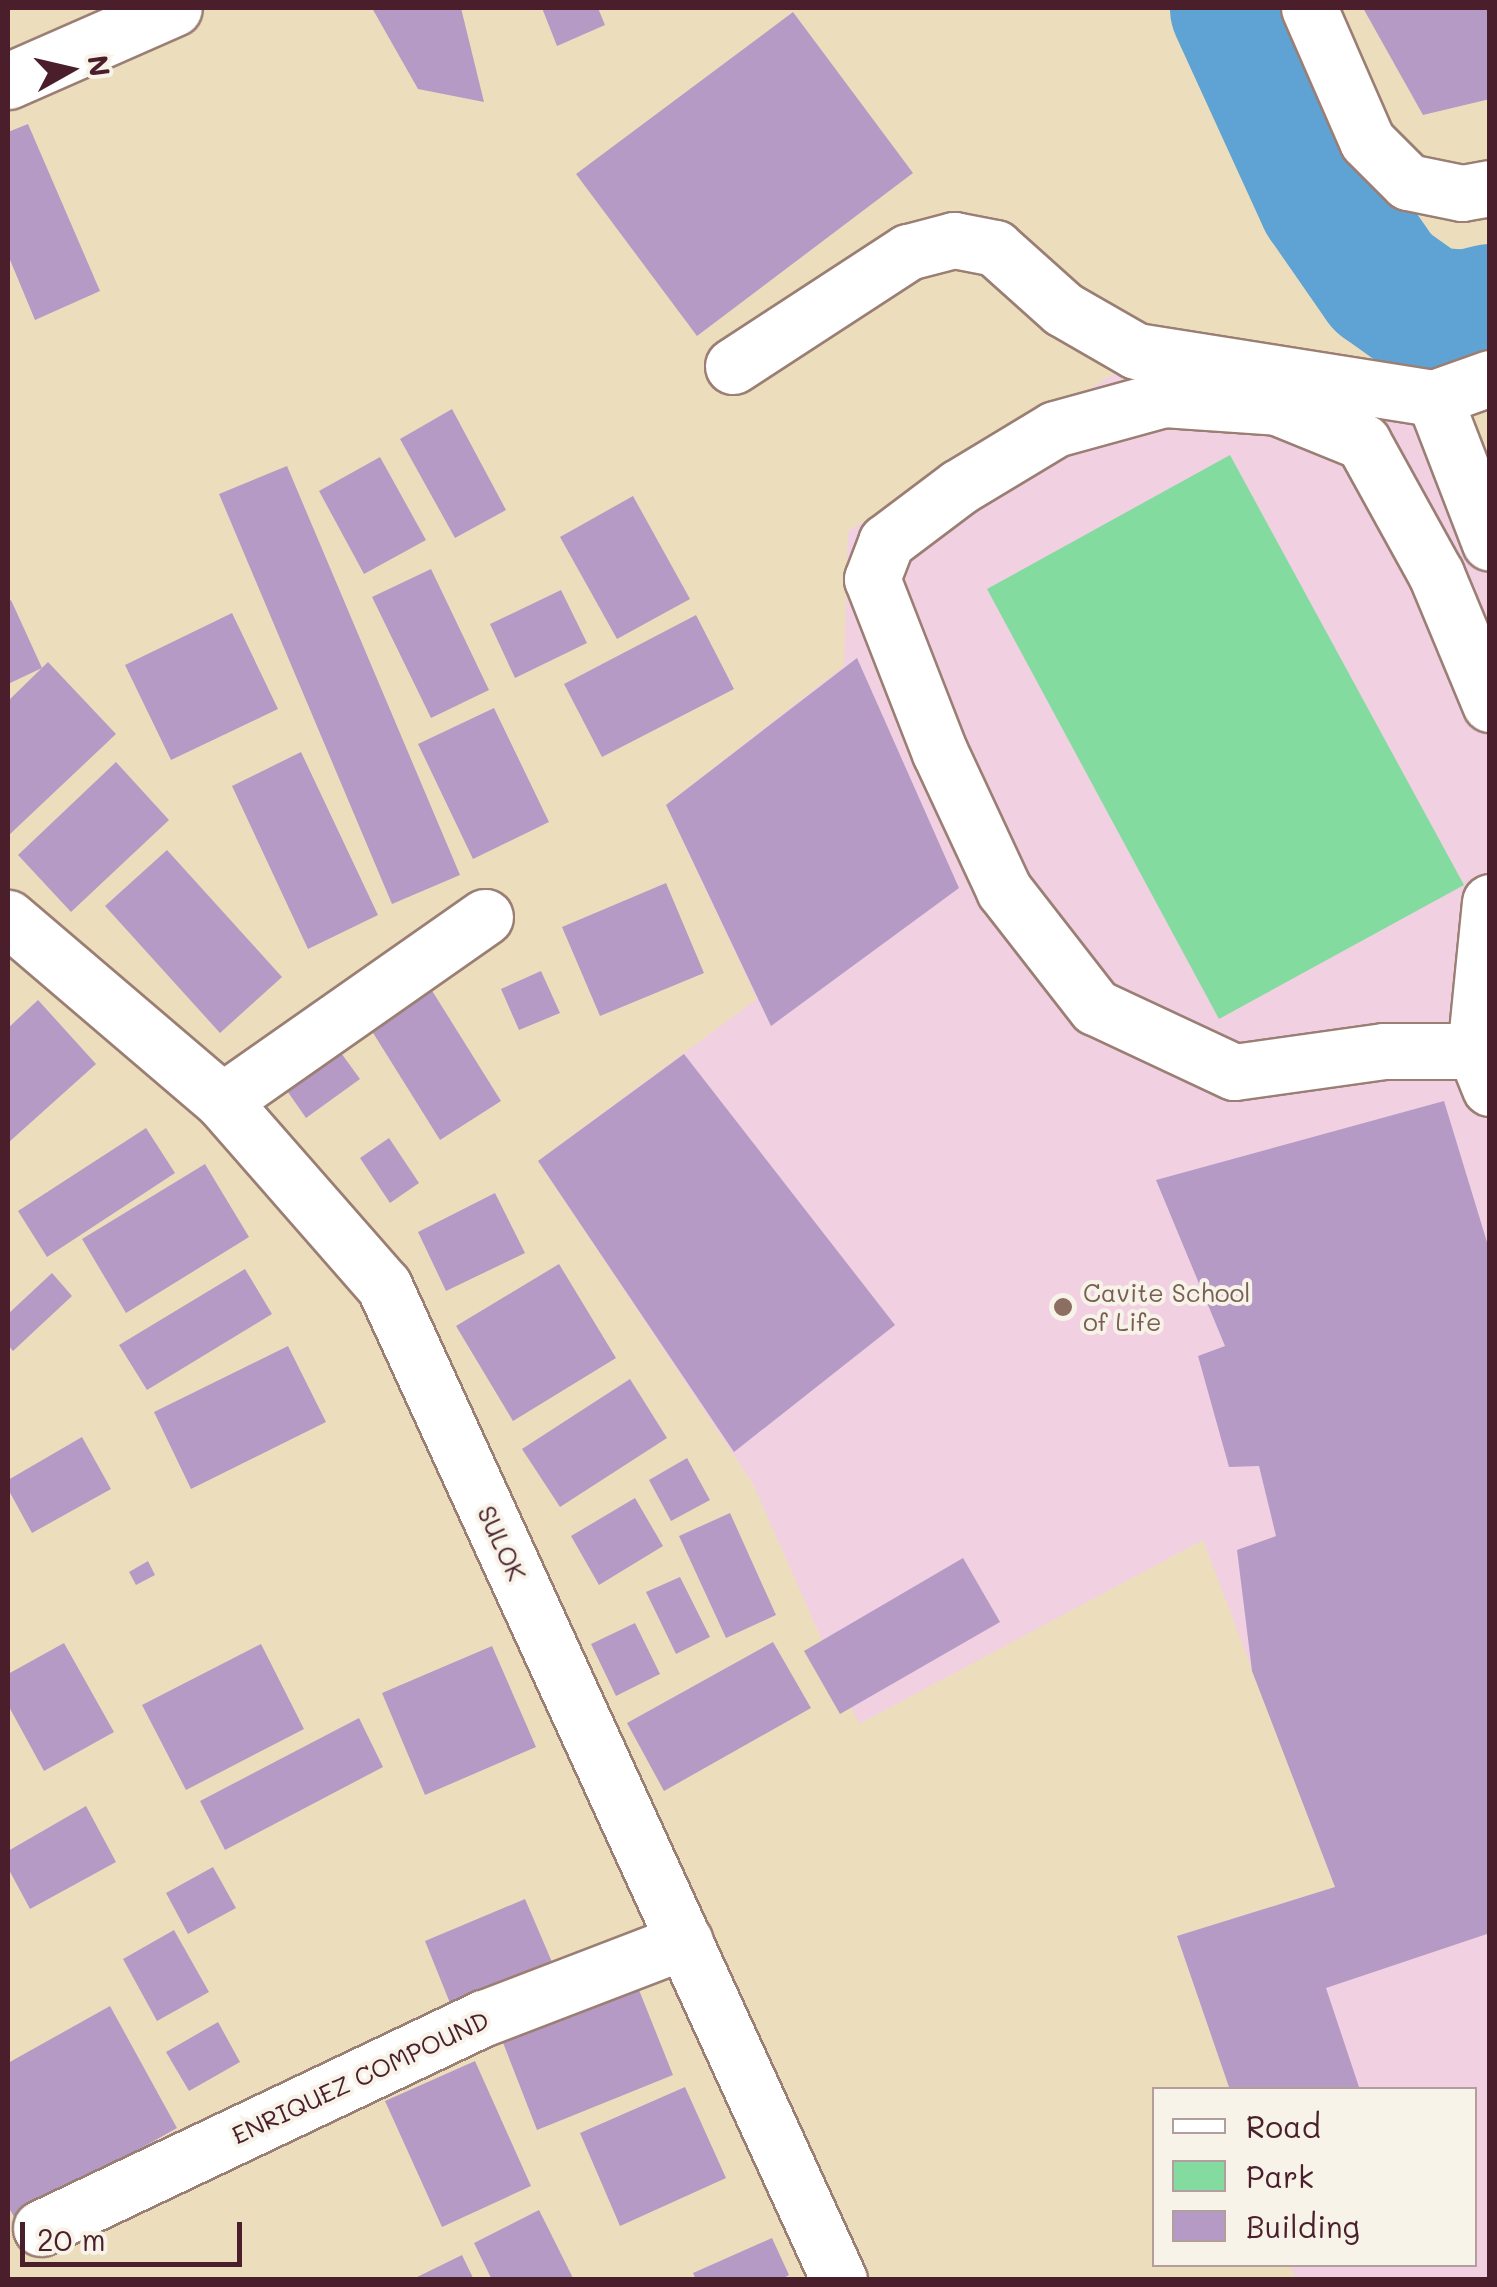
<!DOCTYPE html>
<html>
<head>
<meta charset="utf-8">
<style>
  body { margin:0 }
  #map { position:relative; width:1497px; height:2287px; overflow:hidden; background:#ecdebc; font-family:Mali,sans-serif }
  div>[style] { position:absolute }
  .built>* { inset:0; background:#f1d0e2 }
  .green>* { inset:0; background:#83dba0 }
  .river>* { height:135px; margin:-67.5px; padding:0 67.5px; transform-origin:67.5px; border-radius:67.5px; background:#5ea3d3 }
  .building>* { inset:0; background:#b69ac6 }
  .roads { filter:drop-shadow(2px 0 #9b7e74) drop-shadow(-2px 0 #9b7e74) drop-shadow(0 2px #9b7e74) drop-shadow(0 -2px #9b7e74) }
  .minor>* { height:55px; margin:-27.5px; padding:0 27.5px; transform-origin:27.5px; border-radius:27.5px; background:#fff }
  .dots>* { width:28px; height:28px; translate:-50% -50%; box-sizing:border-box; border:5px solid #f7f3e8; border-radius:50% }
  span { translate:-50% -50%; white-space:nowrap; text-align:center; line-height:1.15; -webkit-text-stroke:8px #f7f3e8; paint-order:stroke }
  .education-label { font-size:25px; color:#785e54 }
  .left { translate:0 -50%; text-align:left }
  .street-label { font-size:25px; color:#4a1f2b }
  .frame { position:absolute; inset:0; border:10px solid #4a1f2b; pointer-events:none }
  .legend { position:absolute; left:1152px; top:2087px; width:325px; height:180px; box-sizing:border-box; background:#f7f3e8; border:2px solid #b29e9c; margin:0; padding:12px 18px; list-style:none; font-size:30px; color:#4a1f2b }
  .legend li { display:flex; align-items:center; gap:20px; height:50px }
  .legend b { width:50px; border:2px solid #b29e9c }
  .north { position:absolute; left:20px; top:20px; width:100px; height:100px; -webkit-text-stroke:8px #f7f3e8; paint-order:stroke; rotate:82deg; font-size:28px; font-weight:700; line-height:40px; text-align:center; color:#4a1f2b }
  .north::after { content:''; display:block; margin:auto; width:35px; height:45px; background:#4a1f2b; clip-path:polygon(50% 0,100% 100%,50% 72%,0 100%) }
  .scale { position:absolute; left:20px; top:2222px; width:222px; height:45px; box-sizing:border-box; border:5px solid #4a1f2b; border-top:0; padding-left:12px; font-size:30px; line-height:35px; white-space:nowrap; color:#4a1f2b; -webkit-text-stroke:8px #f7f3e8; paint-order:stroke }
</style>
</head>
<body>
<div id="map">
  <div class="built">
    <div style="clip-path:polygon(1189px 330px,1344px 363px,1433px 433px,1490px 583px,1489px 2279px,1296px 2279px,1290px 2265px,1474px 2264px,1474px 2090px,1230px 2089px,1177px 1936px,1335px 1887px,1203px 1540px,859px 1724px,753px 1484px,538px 1161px,757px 999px,666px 805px,844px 666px,848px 531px)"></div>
  </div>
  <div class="green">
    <div style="clip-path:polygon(1230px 455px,1464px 885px,1219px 1019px,987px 589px)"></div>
  </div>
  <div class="river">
    <div style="left:1237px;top:8px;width:211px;rotate:65.4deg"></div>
    <div style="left:1325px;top:200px;width:100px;rotate:55.2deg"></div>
    <div style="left:1382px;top:282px;width:55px;rotate:35.4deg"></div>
    <div style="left:1427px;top:314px;width:39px;rotate:4deg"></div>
    <div style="left:1466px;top:317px;width:25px;rotate:-14deg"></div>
  </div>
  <div class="building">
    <div style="clip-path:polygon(372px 8px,461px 8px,484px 102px,418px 89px)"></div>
    <div style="clip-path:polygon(542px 8px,598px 8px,605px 25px,557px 46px)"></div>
    <div style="clip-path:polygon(1363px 8px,1490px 8px,1490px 99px,1423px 115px)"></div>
    <div style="clip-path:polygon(793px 12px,913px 173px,697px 336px,576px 174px)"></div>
    <div style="clip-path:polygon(28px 124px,100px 291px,35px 320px,8px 255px,8px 132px)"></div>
    <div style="clip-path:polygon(452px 409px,506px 510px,455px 538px,400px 439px)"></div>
    <div style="clip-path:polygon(380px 457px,426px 540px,364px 574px,319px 491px)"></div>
    <div style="clip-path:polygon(287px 466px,460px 875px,392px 904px,219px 494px)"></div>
    <div style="clip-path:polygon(633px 496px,690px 599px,617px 639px,560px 537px)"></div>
    <div style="clip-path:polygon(431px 569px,489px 690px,431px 718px,372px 597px)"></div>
    <div style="clip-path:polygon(561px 590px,587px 643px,515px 678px,490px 624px)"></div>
    <div style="clip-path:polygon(11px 600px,42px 668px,8px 684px,8px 602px)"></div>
    <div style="clip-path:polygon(232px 613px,278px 709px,171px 760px,125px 665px)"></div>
    <div style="clip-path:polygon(696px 615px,734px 689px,602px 757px,564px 684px)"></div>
    <div style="clip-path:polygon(857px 658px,959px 888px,771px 1026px,666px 805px)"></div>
    <div style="clip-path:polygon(48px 662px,116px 734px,8px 836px,8px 701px)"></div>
    <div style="clip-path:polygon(494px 708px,549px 822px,473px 859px,418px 744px)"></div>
    <div style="clip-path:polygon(301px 752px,378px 915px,308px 949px,232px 786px)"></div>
    <div style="clip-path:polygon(116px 762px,169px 820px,71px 912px,18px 855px)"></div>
    <div style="clip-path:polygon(167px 850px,282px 977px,220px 1033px,105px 906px)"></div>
    <div style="clip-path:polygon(666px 883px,704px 973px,600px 1016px,562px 927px)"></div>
    <div style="clip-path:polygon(541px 971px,560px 1013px,519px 1030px,501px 989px)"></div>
    <div style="clip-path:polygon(426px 981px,501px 1101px,440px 1140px,365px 1020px)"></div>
    <div style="clip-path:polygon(38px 1000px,96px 1064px,8px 1143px,8px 1028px)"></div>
    <div style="clip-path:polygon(336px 1046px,360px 1079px,306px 1118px,283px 1085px)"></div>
    <div style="clip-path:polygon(684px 1054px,895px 1325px,734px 1452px,538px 1161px)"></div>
    <div style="clip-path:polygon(1444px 1101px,1490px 1252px,1490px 1933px,1326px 1988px,1360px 2090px,1230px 2090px,1177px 1936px,1335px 1887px,1252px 1671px,1237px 1550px,1276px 1536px,1259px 1466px,1229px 1467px,1198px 1356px,1225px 1346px,1156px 1180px)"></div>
    <div style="clip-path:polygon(146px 1128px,175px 1173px,47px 1257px,18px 1211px)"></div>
    <div style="clip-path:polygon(389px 1138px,419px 1183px,390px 1203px,360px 1158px)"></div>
    <div style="clip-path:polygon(205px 1164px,249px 1237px,126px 1313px,82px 1239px)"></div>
    <div style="clip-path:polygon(495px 1193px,525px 1253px,446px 1291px,418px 1232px)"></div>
    <div style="clip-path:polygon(559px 1264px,616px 1358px,513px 1421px,456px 1326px)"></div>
    <div style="clip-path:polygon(245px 1269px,272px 1314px,147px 1390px,119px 1345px)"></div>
    <div style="clip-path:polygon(52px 1273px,72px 1296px,13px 1351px,8px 1345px,8px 1314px)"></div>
    <div style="clip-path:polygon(288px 1346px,326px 1422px,191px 1489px,154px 1412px)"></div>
    <div style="clip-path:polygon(630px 1379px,667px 1438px,560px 1507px,522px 1449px)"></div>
    <div style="clip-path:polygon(82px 1437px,111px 1489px,32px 1533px,8px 1489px,8px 1480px)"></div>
    <div style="clip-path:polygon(687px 1458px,710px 1500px,671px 1521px,649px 1480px)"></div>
    <div style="clip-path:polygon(635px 1498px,663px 1546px,599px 1585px,571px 1536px)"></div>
    <div style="clip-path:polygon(730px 1513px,776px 1615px,726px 1638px,679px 1536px)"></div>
    <div style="clip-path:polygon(963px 1558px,1000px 1622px,840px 1714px,804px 1651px)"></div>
    <div style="clip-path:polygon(148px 1561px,155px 1575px,136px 1585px,129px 1572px)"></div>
    <div style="clip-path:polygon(680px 1577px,710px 1637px,676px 1654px,646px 1592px)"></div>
    <div style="clip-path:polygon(635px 1623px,660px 1674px,616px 1696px,591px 1644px)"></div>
    <div style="clip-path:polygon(773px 1642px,811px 1708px,664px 1791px,627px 1723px)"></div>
    <div style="clip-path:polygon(64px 1643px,114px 1732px,44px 1771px,8px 1705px,8px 1674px)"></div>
    <div style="clip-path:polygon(261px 1644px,304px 1729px,186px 1790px,142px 1705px)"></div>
    <div style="clip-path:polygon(492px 1646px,536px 1747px,425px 1795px,382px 1693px)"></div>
    <div style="clip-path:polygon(359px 1718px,383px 1767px,225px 1850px,200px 1801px)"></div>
    <div style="clip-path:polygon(86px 1806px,116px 1862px,30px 1909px,8px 1868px,8px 1851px)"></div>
    <div style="clip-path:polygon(213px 1867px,236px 1908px,188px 1934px,166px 1893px)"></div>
    <div style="clip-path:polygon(525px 1899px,552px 1962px,450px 2003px,425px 1941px)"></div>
    <div style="clip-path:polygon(174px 1930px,209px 1992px,157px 2021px,123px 1959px)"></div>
    <div style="clip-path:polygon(637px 1985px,673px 2075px,537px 2130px,502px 2040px)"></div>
    <div style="clip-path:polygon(110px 2006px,177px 2128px,15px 2219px,8px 2206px,8px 2063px)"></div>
    <div style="clip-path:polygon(218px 2022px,240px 2062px,189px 2091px,166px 2052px)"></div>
    <div style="clip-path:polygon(475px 2061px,531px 2186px,442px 2227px,385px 2101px)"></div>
    <div style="clip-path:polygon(685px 2087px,726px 2178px,620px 2226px,580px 2133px)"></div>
    <div style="clip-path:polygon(539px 2210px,574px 2280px,492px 2280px,474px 2243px)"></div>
    <div style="clip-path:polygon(772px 2238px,789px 2275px,780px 2280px,696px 2280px,693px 2273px)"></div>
    <div style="clip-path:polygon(462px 2255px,474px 2280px,411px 2280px)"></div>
  </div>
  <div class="roads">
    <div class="minor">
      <div style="left:1309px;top:8px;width:145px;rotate:66.4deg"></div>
      <div style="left:1367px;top:141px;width:58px;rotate:45deg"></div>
      <div style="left:1408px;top:182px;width:55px;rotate:11.5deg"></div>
      <div style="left:1462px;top:193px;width:28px;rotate:-10deg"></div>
      <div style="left:8px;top:81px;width:181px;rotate:-23.7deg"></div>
      <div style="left:733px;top:366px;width:209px;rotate:-33.1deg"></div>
      <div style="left:908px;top:252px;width:48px;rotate:-14.6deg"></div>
      <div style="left:954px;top:240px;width:42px;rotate:11deg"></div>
      <div style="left:995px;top:248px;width:91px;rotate:41.9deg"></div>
      <div style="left:1063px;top:309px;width:84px;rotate:29.9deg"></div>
      <div style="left:1136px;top:351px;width:302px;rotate:9deg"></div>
      <div style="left:1434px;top:398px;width:59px;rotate:-19.7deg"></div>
      <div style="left:1434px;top:398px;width:155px;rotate:68.9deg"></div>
      <div style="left:1490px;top:902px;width:150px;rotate:95.7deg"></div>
      <div style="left:1475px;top:1051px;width:40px;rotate:68deg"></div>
      <div style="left:8px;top:918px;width:282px;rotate:40.5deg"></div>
      <div style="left:222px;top:1101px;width:246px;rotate:48.8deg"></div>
      <div style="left:384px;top:1286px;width:1093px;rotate:65.4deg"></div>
      <div style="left:1475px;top:1051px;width:91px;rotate:180deg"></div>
      <div style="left:1384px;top:1051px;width:151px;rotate:172deg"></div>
      <div style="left:1234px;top:1072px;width:153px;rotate:-154.9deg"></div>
      <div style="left:1095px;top:1007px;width:148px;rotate:-127.9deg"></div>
      <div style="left:1004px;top:890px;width:151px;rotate:-115deg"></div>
      <div style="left:940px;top:753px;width:187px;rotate:-111.3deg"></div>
      <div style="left:872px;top:579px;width:40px;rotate:-69deg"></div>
      <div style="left:886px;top:542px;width:91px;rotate:-37deg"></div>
      <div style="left:959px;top:487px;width:112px;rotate:-31.1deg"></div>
      <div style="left:1055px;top:429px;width:113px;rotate:-15.4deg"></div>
      <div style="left:1164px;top:399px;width:113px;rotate:4deg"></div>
      <div style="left:1277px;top:407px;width:93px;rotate:22.1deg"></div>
      <div style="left:1363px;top:442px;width:151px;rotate:61.1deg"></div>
      <div style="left:1436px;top:574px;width:141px;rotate:67.4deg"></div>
      <div style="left:222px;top:1101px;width:321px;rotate:-35deg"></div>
      <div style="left:41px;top:2228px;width:490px;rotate:-25.4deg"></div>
      <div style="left:484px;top:2018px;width:215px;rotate:-21deg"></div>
    </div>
  </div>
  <div class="dots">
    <div style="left:1063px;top:1307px;background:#8d6e63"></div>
  </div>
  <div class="education-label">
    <span class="left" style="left:1083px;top:1307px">Cavite School<br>of Life</span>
  </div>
  <div class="street-label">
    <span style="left:502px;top:1543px;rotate:65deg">SULOK</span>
    <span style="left:360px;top:2077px;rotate:-25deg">ENRIQUEZ COMPOUND</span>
  </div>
  <div class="frame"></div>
  <ul class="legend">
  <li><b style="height:12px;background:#fff"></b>Road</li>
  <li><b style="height:28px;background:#83dba0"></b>Park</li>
  <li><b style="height:28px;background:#b69ac6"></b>Building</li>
  </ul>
  <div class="north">N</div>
  <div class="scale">20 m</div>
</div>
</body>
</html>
